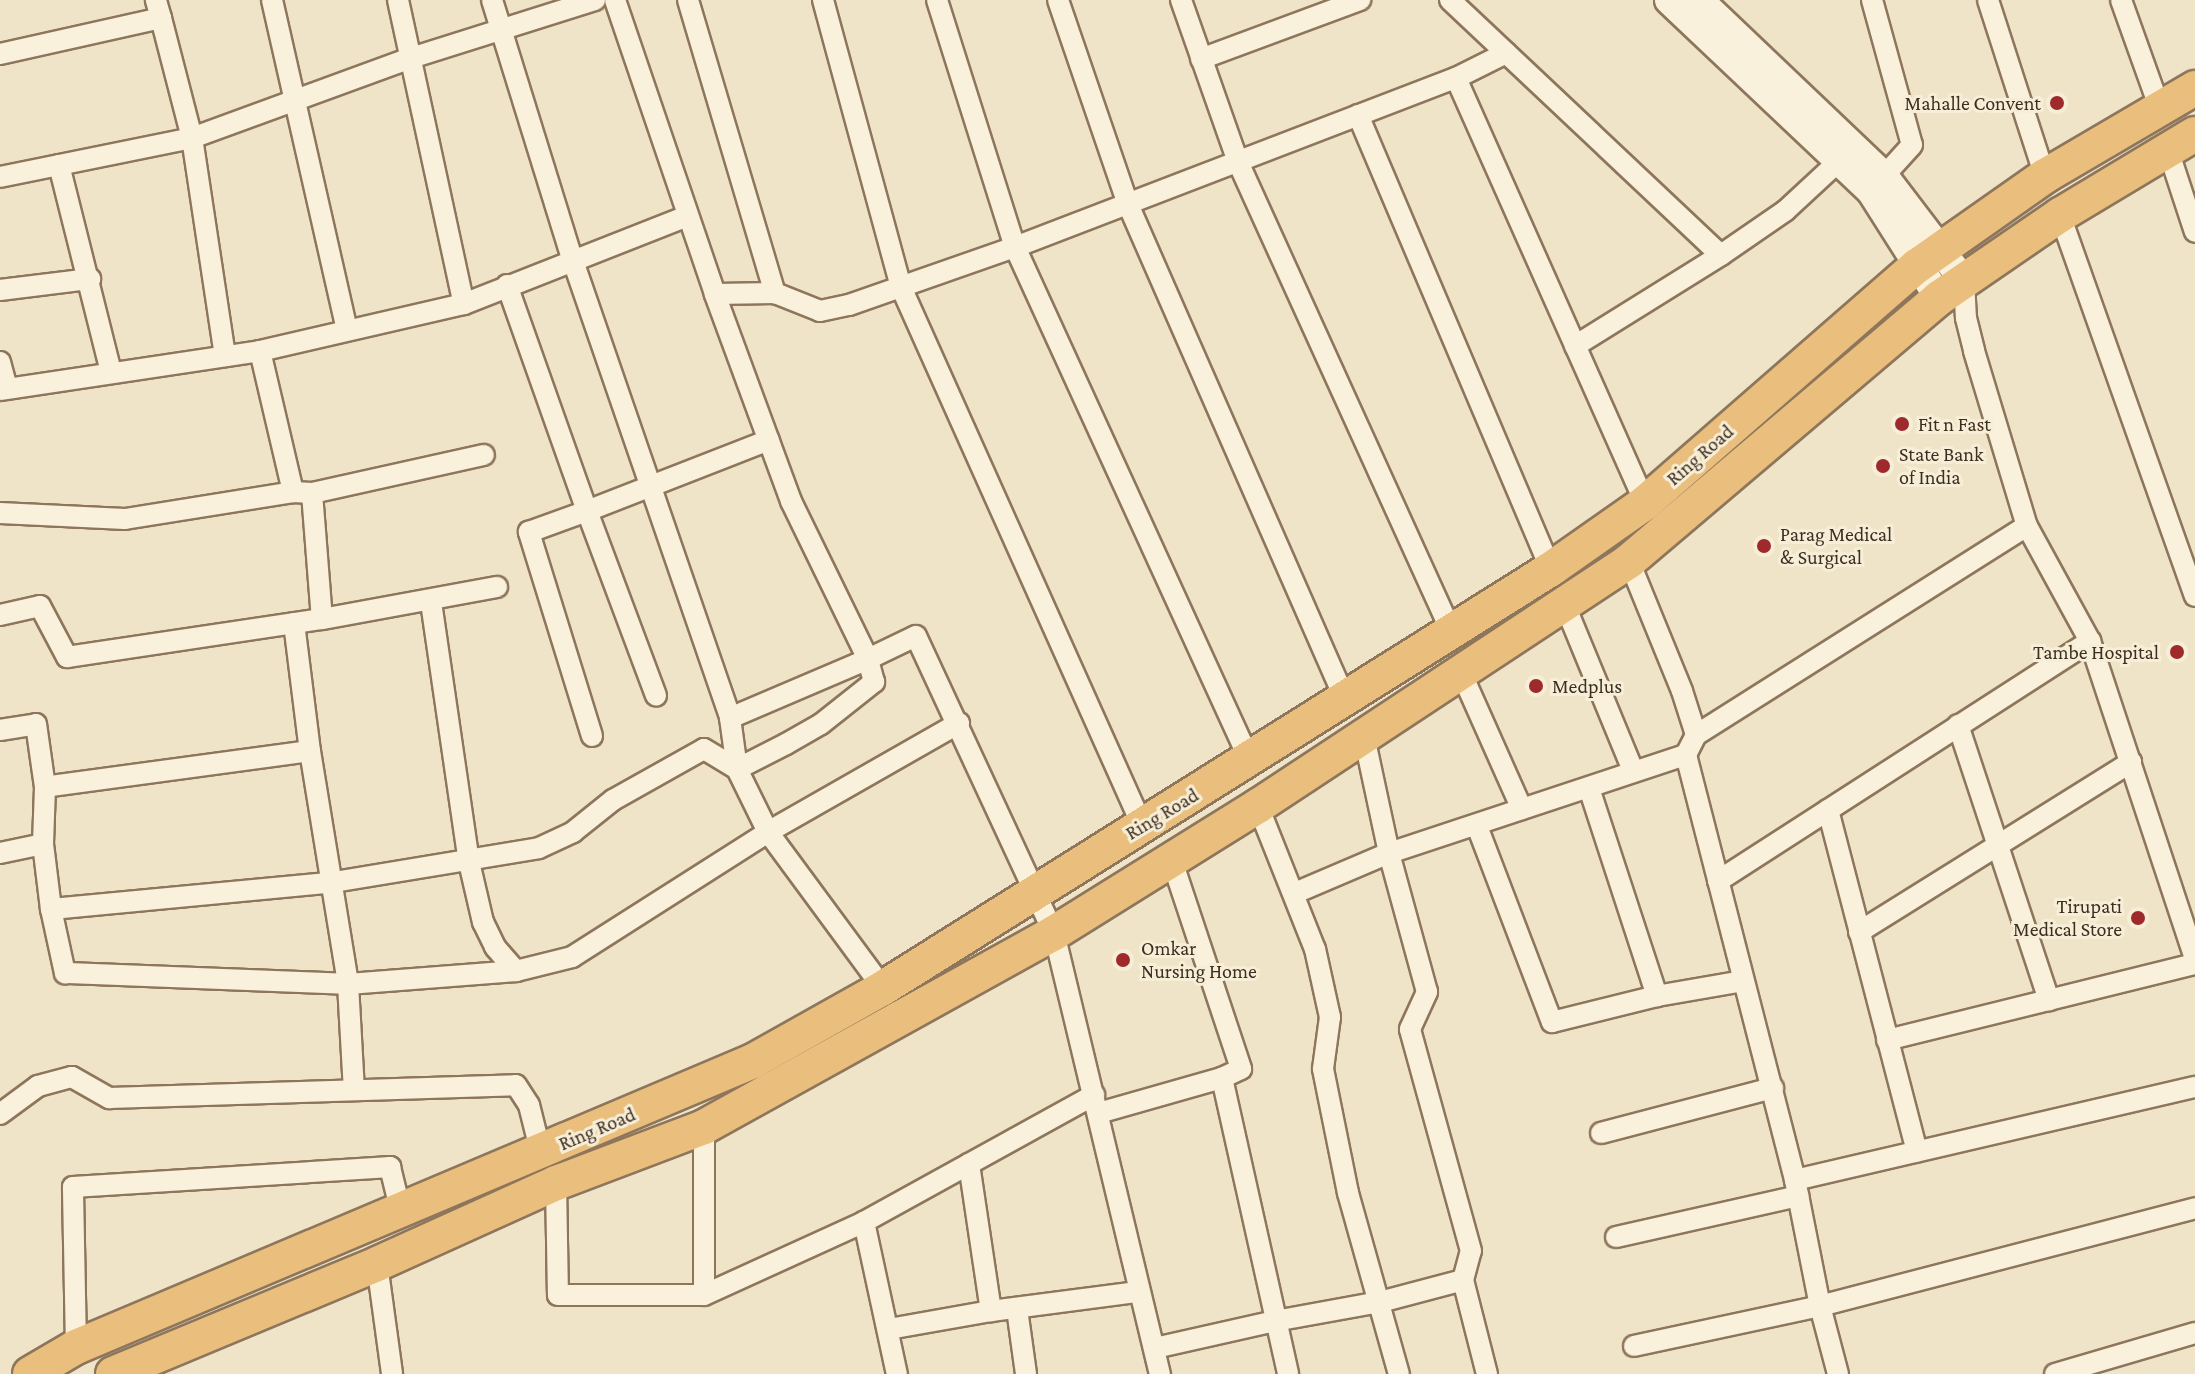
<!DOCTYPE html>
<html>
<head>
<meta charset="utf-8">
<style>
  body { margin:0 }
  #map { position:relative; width:2195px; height:1374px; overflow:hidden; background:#f0e4c8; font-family:"Crimson Pro",serif }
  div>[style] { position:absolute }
  .roads { filter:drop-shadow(2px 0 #8d765c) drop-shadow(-2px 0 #8d765c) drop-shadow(0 2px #8d765c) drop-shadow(0 -2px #8d765c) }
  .minor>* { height:20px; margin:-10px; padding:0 10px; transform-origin:10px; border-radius:10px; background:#faf1dc }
  .secondary>* { height:28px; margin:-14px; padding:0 14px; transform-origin:14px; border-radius:14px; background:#faf1dc }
  .trunk>* { height:34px; margin:-17px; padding:0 17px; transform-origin:17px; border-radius:17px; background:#eabe7c }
  .dots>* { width:22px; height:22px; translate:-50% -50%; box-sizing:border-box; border:4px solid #f7eed8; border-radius:50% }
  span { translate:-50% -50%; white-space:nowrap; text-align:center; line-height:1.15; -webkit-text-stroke:6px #f7eed8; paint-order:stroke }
  .poi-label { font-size:20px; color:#3d2e20 }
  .right { translate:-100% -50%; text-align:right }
  .left { translate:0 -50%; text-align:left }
  .street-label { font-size:20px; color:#3d2e20 }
</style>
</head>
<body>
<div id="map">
  <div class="roads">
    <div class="minor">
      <div style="left:272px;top:0;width:338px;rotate:77.2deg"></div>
      <div style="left:398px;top:0;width:311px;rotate:77.8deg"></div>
      <div style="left:464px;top:304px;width:240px;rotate:-21.5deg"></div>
      <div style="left:492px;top:0;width:270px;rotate:72.8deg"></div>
      <div style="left:572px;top:258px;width:486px;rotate:71deg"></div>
      <div style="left:730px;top:718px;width:150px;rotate:-23.1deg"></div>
      <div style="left:868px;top:659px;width:176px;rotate:-116deg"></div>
      <div style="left:791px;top:501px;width:221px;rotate:-110.2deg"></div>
      <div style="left:615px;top:0;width:311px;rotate:71.2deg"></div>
      <div style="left:715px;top:294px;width:60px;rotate:-1deg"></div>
      <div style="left:688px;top:0;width:306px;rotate:73.5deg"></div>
      <div style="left:775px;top:293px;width:48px;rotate:21.8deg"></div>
      <div style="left:820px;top:311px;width:30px;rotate:-12deg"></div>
      <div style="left:849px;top:305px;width:176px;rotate:-19.3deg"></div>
      <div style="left:1015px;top:247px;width:472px;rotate:-21deg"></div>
      <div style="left:1456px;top:78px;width:56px;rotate:-26.6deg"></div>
      <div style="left:823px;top:0;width:297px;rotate:74.8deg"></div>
      <div style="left:901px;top:287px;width:590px;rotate:65.87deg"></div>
      <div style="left:937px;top:0;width:259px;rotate:72.5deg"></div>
      <div style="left:1015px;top:247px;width:565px;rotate:65.43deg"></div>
      <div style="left:1058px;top:0;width:213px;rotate:71.1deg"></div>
      <div style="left:1127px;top:202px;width:543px;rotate:66.32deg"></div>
      <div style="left:1181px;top:0;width:172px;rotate:70.6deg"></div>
      <div style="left:1238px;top:162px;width:517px;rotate:65.57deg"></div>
      <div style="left:1450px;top:0;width:372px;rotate:43.3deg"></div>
      <div style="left:1721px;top:255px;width:78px;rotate:-34.5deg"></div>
      <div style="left:1785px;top:211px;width:74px;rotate:-42.8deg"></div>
      <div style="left:1872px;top:0;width:150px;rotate:74.6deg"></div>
      <div style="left:1912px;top:145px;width:42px;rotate:132.1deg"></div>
      <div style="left:1988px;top:0;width:185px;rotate:72.1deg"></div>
      <div style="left:2121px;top:0;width:116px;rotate:70.3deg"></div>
      <div style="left:0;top:54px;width:165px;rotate:-12.6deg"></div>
      <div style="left:161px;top:18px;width:19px;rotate:-106deg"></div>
      <div style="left:1201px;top:59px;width:170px;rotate:-20.4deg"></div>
      <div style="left:1456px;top:78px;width:465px;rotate:66deg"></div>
      <div style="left:1358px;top:115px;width:493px;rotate:67deg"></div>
      <div style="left:2168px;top:150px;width:86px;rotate:71.8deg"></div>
      <div style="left:59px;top:165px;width:213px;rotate:75.9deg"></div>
      <div style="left:0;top:177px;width:196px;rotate:-11.5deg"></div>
      <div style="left:192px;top:138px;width:124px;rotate:-104.5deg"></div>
      <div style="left:2060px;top:215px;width:404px;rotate:70.5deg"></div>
      <div style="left:1964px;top:281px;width:37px;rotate:87deg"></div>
      <div style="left:1966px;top:318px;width:34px;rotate:76deg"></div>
      <div style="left:1974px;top:351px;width:183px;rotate:73.2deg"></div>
      <div style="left:2027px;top:526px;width:131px;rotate:61.3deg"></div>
      <div style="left:2090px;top:641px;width:334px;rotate:71.7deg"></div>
      <div style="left:507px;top:285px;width:240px;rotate:70.5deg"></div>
      <div style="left:587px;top:511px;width:195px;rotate:-21.3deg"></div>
      <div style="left:0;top:290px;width:91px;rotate:-7deg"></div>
      <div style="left:1575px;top:346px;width:172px;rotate:-31.9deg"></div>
      <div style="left:260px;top:351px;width:145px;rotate:76.8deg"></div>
      <div style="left:293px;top:492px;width:19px;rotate:3deg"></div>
      <div style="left:312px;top:493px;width:176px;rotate:-12.5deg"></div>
      <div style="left:225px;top:356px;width:220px;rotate:-98.6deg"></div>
      <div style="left:192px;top:138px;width:233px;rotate:-20.1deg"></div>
      <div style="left:411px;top:58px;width:193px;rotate:-17.5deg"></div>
      <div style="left:0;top:362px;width:27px;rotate:75deg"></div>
      <div style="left:0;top:390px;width:263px;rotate:-8.5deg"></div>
      <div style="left:260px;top:351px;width:209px;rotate:-13deg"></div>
      <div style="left:312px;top:493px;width:126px;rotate:85.5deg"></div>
      <div style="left:322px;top:619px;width:178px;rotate:-10.4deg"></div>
      <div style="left:0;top:513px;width:125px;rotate:2.7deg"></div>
      <div style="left:125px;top:519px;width:170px;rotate:-9.1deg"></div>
      <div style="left:1629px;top:561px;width:140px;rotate:67.8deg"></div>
      <div style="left:1682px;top:691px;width:46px;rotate:72.3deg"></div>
      <div style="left:1696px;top:735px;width:22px;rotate:117deg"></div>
      <div style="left:1686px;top:755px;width:439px;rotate:75.6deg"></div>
      <div style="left:431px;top:602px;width:263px;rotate:81.7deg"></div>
      <div style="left:469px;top:862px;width:62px;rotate:76.9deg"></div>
      <div style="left:483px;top:922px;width:28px;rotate:64deg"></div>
      <div style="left:495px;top:947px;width:32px;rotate:49deg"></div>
      <div style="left:1564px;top:603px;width:181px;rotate:67.6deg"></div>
      <div style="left:0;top:615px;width:41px;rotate:-12.7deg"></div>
      <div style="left:40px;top:606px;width:58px;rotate:62.1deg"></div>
      <div style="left:67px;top:657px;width:258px;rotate:-8.5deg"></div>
      <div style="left:294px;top:623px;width:129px;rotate:82.9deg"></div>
      <div style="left:310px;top:751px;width:236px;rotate:80.7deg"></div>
      <div style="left:348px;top:984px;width:169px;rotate:-4.4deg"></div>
      <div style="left:516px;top:971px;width:58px;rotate:-14deg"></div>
      <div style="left:572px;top:957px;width:232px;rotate:-32.5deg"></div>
      <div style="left:768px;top:832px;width:70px;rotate:-116.2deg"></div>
      <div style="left:737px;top:769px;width:51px;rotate:-97.8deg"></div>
      <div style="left:1460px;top:670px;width:152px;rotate:66deg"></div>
      <div style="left:1958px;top:725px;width:290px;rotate:71.7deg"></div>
      <div style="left:0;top:730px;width:36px;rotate:-9deg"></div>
      <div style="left:36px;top:724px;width:64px;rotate:81.9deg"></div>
      <div style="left:1696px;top:735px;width:391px;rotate:-32.3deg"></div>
      <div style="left:592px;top:736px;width:214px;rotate:-107.2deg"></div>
      <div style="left:529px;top:532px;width:62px;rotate:-19.9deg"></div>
      <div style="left:587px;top:511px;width:197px;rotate:69.5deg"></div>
      <div style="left:310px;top:751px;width:267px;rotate:172.3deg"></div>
      <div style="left:45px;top:787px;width:57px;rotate:92deg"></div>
      <div style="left:43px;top:844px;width:65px;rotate:83deg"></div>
      <div style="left:51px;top:909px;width:284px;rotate:-5.4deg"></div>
      <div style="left:334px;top:882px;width:208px;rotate:-9.4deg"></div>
      <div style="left:539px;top:848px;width:38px;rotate:-25deg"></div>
      <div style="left:573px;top:832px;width:51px;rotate:-38.7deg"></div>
      <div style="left:613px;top:800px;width:104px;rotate:-29.3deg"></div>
      <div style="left:704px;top:749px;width:39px;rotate:31deg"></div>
      <div style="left:737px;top:769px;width:55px;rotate:-27deg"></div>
      <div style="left:786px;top:744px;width:40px;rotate:-29.7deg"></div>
      <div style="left:821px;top:724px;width:68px;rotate:-38.4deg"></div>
      <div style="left:874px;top:682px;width:24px;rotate:-105deg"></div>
      <div style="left:868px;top:659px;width:53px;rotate:-25.6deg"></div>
      <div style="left:916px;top:636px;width:327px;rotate:65.1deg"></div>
      <div style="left:1054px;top:933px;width:454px;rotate:76.5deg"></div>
      <div style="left:1589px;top:788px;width:219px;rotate:71.9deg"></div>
      <div style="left:1258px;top:806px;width:154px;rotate:68.3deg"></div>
      <div style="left:1315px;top:949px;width:70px;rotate:77.6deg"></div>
      <div style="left:1330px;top:1017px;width:52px;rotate:97.7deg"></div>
      <div style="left:1323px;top:1069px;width:126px;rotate:78.6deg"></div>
      <div style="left:1348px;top:1193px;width:188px;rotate:74.3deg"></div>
      <div style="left:1828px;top:810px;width:353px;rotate:75.4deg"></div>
      <div style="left:1477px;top:826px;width:210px;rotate:69.1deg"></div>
      <div style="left:1552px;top:1022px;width:108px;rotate:-13.9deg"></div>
      <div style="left:1657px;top:996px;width:87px;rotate:-9.9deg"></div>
      <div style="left:0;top:853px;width:44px;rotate:-11.8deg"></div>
      <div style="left:1172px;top:861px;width:219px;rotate:71.6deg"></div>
      <div style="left:1241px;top:1069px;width:21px;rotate:155deg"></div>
      <div style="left:1718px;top:881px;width:443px;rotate:-32.8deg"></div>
      <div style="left:1295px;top:893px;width:102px;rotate:-23.1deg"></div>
      <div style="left:1389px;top:853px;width:313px;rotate:-18.3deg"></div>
      <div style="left:51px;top:909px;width:66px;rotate:77.7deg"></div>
      <div style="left:65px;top:973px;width:283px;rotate:2.2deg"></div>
      <div style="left:348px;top:984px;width:106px;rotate:86.8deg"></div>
      <div style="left:1859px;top:932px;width:321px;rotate:-32deg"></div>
      <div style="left:883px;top:988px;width:194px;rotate:-126.4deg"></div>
      <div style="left:768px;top:832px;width:220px;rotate:-29.7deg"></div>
      <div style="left:1887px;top:1040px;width:317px;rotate:-13.9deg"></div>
      <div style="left:1099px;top:1113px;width:128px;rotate:-15.9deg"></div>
      <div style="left:1222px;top:1078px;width:303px;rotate:77.4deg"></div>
      <div style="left:0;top:1114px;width:47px;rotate:-36.4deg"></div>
      <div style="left:38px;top:1086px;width:35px;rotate:-15deg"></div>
      <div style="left:72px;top:1077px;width:43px;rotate:29.6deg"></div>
      <div style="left:109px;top:1098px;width:407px;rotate:-1.8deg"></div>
      <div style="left:516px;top:1085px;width:24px;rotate:57deg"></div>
      <div style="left:529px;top:1105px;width:49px;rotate:76deg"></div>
      <div style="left:704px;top:1127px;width:168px;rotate:90deg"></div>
      <div style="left:1601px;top:1133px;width:178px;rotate:-14.7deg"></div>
      <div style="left:969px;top:1164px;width:149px;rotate:81.5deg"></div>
      <div style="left:991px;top:1311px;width:148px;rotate:-7.4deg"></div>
      <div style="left:556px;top:1183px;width:112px;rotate:89deg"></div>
      <div style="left:558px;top:1295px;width:146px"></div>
      <div style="left:704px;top:1295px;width:176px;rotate:-24.5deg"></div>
      <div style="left:864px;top:1222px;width:263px;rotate:-28.9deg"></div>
      <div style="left:864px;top:1222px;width:156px;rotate:77.8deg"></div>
      <div style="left:1616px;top:1237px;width:187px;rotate:-12.7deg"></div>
      <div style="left:377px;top:1264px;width:111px;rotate:82.2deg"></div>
      <div style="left:1463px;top:1280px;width:97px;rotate:75.7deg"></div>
      <div style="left:1017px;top:1309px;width:66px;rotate:82.1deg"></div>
      <div style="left:889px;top:1329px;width:104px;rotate:-10deg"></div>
      <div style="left:1634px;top:1346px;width:190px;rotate:-12.1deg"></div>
      <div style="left:1820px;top:1306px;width:388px;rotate:-14.6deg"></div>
      <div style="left:76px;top:1347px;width:160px;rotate:-91.1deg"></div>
      <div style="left:73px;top:1187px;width:318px;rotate:-3.6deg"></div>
      <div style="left:390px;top:1167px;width:46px;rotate:76.3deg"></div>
      <div style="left:1155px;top:1348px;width:123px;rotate:-12.7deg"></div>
      <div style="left:1275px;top:1321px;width:107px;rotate:-10.3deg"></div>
      <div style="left:1380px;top:1302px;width:86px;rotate:-14.8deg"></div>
      <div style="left:1463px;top:1280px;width:30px;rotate:-75deg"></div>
      <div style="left:1471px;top:1251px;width:230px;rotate:-105.4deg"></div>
      <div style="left:1410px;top:1029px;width:41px;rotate:-65.3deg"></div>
      <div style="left:1427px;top:992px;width:144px;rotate:-105.3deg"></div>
      <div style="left:1389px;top:853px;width:120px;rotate:-102.1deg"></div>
      <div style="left:1838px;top:1374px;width:70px;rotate:-104.8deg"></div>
      <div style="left:1820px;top:1306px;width:128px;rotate:-101.2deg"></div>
      <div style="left:1795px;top:1180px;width:411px;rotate:-13.1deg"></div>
      <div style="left:2055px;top:1374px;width:146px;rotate:-16.3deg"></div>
    </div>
    <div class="secondary">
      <div style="left:1669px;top:0;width:278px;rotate:43.4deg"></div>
      <div style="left:1871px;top:191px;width:127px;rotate:57.6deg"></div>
      <div style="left:1699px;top:0;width:255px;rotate:43.6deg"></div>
      <div style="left:1884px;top:176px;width:132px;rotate:52.7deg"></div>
    </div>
    <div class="trunk">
      <div style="left:30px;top:1374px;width:53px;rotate:-30.4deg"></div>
      <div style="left:76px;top:1347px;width:735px;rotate:-22.9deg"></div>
      <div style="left:753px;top:1061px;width:149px;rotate:-29.3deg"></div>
      <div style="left:883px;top:988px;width:789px;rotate:-32.1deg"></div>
      <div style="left:1551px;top:569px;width:115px;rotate:-35.1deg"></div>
      <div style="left:1645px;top:503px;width:361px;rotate:-41.1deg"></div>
      <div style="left:1917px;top:266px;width:156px;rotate:-35.1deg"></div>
      <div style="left:2045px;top:176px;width:174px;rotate:-30.4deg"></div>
      <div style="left:113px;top:1374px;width:286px;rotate:-22.6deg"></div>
      <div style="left:377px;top:1264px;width:196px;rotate:-24.3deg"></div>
      <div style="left:556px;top:1183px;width:158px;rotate:-20.7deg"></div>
      <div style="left:704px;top:1127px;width:400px;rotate:-29deg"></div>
      <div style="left:1054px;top:933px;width:240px;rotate:-31.9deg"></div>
      <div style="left:1258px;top:806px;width:445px;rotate:-33.4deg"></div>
      <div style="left:1629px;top:561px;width:407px;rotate:-40.3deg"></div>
      <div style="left:1939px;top:298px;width:147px;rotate:-34.4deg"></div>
      <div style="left:2060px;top:215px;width:157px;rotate:-31deg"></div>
    </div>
  </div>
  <div class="dots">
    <div style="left:2057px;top:103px;background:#9e2a2b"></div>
    <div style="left:1902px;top:424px;background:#9e2a2b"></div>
    <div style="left:1883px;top:466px;background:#9e2a2b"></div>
    <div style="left:1764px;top:546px;background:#9e2a2b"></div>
    <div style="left:2177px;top:652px;background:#9e2a2b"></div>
    <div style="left:1536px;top:686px;background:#9e2a2b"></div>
    <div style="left:2138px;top:918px;background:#9e2a2b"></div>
    <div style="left:1123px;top:960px;background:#9e2a2b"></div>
  </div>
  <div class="poi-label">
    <span class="right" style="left:2041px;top:103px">Mahalle Convent</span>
    <span class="left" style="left:1918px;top:424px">Fit n Fast</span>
    <span class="left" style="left:1899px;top:466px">State Bank<br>of India</span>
    <span class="left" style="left:1780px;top:546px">Parag Medical<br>&amp; Surgical</span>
    <span class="right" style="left:2159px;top:652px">Tambe Hospital</span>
    <span class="left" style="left:1552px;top:686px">Medplus</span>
    <span class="right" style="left:2122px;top:918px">Tirupati<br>Medical Store</span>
    <span class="left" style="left:1141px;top:960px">Omkar<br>Nursing Home</span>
  </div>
  <div class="street-label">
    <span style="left:1700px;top:455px;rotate:-41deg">Ring Road</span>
    <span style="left:1162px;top:814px;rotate:-31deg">Ring Road</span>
    <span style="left:597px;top:1129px;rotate:-23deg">Ring Road</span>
  </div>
</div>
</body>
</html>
